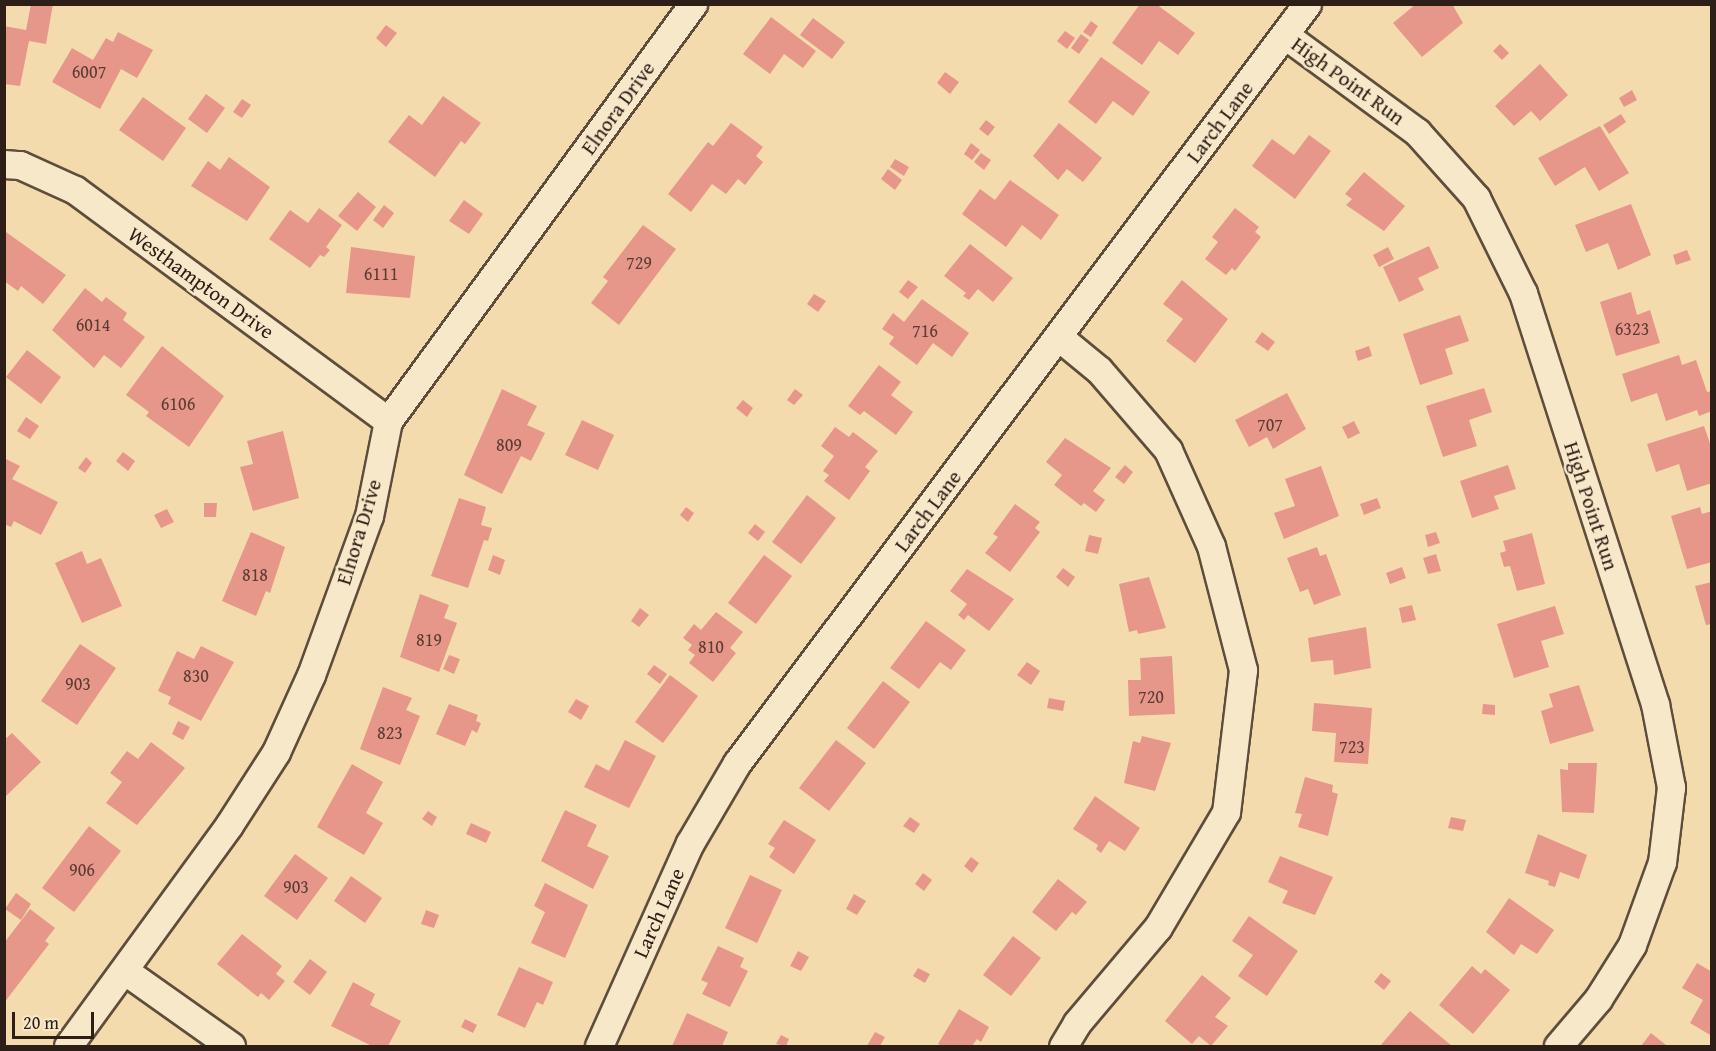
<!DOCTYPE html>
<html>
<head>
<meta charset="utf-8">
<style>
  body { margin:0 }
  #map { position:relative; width:1716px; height:1051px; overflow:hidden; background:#f4dbad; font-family:"Gentium Book Plus",serif }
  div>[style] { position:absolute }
  .building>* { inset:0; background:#e69789 }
  .roads { filter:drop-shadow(2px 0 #5f4d3c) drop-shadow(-2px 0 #5f4d3c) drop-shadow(0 2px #5f4d3c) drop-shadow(0 -2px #5f4d3c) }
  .minor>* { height:27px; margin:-13.5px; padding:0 13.5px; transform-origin:13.5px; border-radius:13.5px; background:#f8e8ca }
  span { translate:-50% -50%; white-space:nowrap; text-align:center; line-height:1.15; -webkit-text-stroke:5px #f8e8ca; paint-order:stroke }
  .number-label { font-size:18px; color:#5b3c34 }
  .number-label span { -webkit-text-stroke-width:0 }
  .street-label { font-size:21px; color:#2d1e17 }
  .frame { position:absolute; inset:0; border:6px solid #2d1e17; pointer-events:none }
  .scale { position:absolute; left:12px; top:1012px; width:82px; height:27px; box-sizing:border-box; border:3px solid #2d1e17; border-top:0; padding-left:8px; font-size:18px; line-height:21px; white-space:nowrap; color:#2d1e17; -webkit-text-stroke:4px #f8e8ca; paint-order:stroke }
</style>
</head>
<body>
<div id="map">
  <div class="building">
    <div style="clip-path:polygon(31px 4px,53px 4px,46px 44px,29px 41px,20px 86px,4px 84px,4px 26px,26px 30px)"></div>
    <div style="clip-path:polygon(1140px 4px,1156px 4px,1195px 33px,1178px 55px,1159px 41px,1142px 65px,1112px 43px)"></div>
    <div style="clip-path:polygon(1416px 4px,1452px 4px,1463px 23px,1422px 57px,1393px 23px)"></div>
    <div style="clip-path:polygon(771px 17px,816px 51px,803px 68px,784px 54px,770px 74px,743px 54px)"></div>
    <div style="clip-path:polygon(813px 18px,845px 42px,832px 59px,800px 35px)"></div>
    <div style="clip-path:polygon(1091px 21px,1098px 26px,1091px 37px,1083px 32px)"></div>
    <div style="clip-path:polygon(386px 25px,397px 33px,386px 47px,376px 38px)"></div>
    <div style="clip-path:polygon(1065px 31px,1075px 38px,1067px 49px,1057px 41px)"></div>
    <div style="clip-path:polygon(118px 32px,153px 50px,137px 78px,121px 69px,100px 109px,52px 82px,72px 48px,93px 60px,106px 38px,113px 42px)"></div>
    <div style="clip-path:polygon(1081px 34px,1089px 40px,1079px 54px,1071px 48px)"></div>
    <div style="clip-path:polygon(1500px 44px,1509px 53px,1502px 60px,1493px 51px)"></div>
    <div style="clip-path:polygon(1101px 57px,1150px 92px,1133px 116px,1113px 101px,1096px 124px,1068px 102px)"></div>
    <div style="clip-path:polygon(1540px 64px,1568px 95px,1540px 121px,1531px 111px,1514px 126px,1495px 106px)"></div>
    <div style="clip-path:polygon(945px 72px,959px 82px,950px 94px,937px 83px)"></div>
    <div style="clip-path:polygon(1632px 90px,1637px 100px,1624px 107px,1619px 98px)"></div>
    <div style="clip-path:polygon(206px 94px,225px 108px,207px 133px,188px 119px)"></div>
    <div style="clip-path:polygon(443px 96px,481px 123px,465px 144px,461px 141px,435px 177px,388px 142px,409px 115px,422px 125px)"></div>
    <div style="clip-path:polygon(143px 97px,186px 128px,163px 161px,119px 130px)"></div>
    <div style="clip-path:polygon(242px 99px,251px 105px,242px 118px,233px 112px)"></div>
    <div style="clip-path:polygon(1621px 114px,1626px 122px,1609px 134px,1603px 125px)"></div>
    <div style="clip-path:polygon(986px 120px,995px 127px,988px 136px,979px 129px)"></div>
    <div style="clip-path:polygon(731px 123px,763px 147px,756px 156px,763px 162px,745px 185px,738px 179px,726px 194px,712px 184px,691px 212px,668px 194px,708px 142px,713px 146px)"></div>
    <div style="clip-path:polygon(1059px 123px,1102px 158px,1083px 182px,1067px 169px,1058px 180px,1033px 156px)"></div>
    <div style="clip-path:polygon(1600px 126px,1629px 173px,1599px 191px,1585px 167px,1555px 186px,1538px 158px)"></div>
    <div style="clip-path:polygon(1309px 135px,1331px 151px,1295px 199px,1252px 166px,1272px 139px,1294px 155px)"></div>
    <div style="clip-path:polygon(971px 143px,980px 150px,972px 160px,964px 154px)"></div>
    <div style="clip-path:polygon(981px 153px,991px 160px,984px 170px,974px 162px)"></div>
    <div style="clip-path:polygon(229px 157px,270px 187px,247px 221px,191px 186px,208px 161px,220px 170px)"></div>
    <div style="clip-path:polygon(895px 159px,909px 167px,904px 176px,890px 167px)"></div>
    <div style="clip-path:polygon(888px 169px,902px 180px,895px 190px,881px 179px)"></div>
    <div style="clip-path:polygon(1364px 172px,1405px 206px,1384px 231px,1346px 205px,1352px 199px,1345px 194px)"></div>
    <div style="clip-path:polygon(1010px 180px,1059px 215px,1041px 240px,1022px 225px,1006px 247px,962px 214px,980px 189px,995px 200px)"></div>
    <div style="clip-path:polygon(358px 192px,376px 207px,357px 231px,338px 216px)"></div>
    <div style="clip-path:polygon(464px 200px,483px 214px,469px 234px,449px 221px)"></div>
    <div style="clip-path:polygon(1631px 204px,1651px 255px,1618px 270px,1608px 243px,1586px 252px,1575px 225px)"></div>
    <div style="clip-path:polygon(384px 205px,394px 213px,383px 228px,373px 220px)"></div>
    <div style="clip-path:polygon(319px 208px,342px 225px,326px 247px,330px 250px,324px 257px,320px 255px,310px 268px,269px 239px,290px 210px,308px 223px)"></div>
    <div style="clip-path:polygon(1235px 208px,1259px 227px,1255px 232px,1261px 237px,1235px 271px,1232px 268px,1226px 275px,1205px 259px,1218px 242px,1212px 237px)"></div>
    <div style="clip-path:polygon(643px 225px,676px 249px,619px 325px,591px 303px,608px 281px,603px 277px)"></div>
    <div style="clip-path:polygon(6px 232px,66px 275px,43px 304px,21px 286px,18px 291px,4px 281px)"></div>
    <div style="clip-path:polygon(970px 244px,1013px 278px,993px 302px,978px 289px,969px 300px,963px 296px,966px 293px,944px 276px)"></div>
    <div style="clip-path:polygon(1429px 246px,1439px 268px,1418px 278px,1424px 290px,1399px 302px,1383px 267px)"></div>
    <div style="clip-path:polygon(351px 247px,415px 256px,410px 298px,346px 293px)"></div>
    <div style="clip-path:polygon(1388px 247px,1394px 259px,1379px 267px,1373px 255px)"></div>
    <div style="clip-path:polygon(1687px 250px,1691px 260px,1676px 265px,1673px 255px)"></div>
    <div style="clip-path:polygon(908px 280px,918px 287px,908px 299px,899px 292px)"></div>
    <div style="clip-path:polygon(1182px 280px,1228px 319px,1195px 363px,1166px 341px,1183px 319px,1163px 304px)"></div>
    <div style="clip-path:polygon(85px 288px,102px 302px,106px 297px,127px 313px,123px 320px,145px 337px,121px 368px,104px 355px,94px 368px,52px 330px)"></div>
    <div style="clip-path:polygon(1631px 292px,1637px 315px,1650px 310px,1660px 343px,1616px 356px,1600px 302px)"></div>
    <div style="clip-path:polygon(814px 294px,826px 301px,818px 312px,807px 304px)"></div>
    <div style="clip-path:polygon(922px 299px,969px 333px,952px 357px,933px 343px,917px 365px,889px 344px,894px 337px,882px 329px,893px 313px,904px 322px)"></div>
    <div style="clip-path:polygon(1460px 315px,1469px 341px,1445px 349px,1453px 374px,1420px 385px,1403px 334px)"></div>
    <div style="clip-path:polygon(1262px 332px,1275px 342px,1268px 351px,1255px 342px)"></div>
    <div style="clip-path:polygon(162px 346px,224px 396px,189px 447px,146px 416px,149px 412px,126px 395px)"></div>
    <div style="clip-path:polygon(1369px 346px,1372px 356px,1358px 361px,1355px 351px)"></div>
    <div style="clip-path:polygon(27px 350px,61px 377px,41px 404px,6px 377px)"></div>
    <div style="clip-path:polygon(1679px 355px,1682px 365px,1696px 360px,1707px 392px,1712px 391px,1712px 411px,1699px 416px,1697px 410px,1666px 421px,1657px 393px,1631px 402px,1622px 374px)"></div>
    <div style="clip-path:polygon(879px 365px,901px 382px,891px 395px,913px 412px,896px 435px,864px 411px,860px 415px,848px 406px)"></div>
    <div style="clip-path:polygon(1484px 388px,1492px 412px,1469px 420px,1477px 446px,1443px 457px,1426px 406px)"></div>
    <div style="clip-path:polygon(502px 389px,537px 406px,527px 425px,545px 433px,531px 461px,521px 456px,502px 494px,464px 475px)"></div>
    <div style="clip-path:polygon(795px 389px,803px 395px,794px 405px,787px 400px)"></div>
    <div style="clip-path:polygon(1287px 393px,1306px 429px,1273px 449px,1267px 437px,1249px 447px,1235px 420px)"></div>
    <div style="clip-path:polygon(743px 400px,753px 408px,747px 417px,736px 408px)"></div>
    <div style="clip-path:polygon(26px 417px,39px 426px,30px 439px,17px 431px)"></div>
    <div style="clip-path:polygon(582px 420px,614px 435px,598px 470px,565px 455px)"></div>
    <div style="clip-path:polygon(1354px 421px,1360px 433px,1348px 439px,1342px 427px)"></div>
    <div style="clip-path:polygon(1704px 426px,1712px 449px,1712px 483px,1687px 491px,1679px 464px,1656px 472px,1647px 444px)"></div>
    <div style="clip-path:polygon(835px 427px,849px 437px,853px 432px,878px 451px,865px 467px,870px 471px,849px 500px,824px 481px,829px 475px,823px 471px,834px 456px,821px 446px)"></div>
    <div style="clip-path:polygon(283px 431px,299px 498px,253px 511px,240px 467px,253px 464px,247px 441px)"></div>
    <div style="clip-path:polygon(1065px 438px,1111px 468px,1093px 491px,1105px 500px,1096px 512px,1084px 503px,1081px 506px,1054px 485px,1062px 475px,1046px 462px)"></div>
    <div style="clip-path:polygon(123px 452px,135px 461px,128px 471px,116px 461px)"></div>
    <div style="clip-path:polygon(86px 457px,92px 463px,85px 473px,78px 468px)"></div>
    <div style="clip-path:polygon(4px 458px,20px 466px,12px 479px,58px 502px,41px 535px,14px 521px,11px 527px,4px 524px)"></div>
    <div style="clip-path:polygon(1125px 465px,1133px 472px,1124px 484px,1115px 477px)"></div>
    <div style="clip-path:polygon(1508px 465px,1516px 489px,1494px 496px,1499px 509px,1472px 518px,1460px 481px)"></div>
    <div style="clip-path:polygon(1321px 466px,1339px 516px,1284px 539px,1274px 513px,1295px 506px,1285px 479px)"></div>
    <div style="clip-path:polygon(807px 495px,836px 518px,801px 564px,772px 542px)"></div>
    <div style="clip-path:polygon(459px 498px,486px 507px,481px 525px,492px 528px,488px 541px,484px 540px,468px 588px,431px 576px)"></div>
    <div style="clip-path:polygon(1377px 498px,1381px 508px,1364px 515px,1360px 504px)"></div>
    <div style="clip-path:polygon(204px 503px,217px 503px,216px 517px,204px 517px)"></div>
    <div style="clip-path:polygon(1015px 504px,1040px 522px,1035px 528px,1040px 532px,1010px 572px,985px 553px,998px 537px,993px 534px)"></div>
    <div style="clip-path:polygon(686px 507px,694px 513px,688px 522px,680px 515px)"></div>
    <div style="clip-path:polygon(1700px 507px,1702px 514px,1712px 511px,1712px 562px,1687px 569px,1671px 516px)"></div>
    <div style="clip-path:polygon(167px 509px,174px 522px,161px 528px,154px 515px)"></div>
    <div style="clip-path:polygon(755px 524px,765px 532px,758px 541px,748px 533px)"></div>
    <div style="clip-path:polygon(251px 532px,285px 547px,270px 593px,266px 591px,256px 616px,222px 601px)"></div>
    <div style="clip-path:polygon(1436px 532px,1440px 543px,1428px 547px,1425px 535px)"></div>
    <div style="clip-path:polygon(1532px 533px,1545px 584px,1517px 591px,1510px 566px,1504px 567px,1500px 553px,1506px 551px,1503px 541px)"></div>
    <div style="clip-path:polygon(1089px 535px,1102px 538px,1098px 554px,1085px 551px)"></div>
    <div style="clip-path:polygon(1317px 547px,1320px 556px,1326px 554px,1341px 595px,1314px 605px,1308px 589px,1300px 592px,1287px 558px)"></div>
    <div style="clip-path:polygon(82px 551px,87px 564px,101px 558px,122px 606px,82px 623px,55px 563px)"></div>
    <div style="clip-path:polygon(1436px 554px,1441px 571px,1428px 574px,1423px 558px)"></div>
    <div style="clip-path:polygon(493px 555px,505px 560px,500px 575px,488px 570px)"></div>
    <div style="clip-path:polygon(764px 555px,792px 576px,756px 624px,728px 603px)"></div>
    <div style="clip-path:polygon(1402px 567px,1406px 578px,1390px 584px,1386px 573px)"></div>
    <div style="clip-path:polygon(1063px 568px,1075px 577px,1068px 587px,1056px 577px)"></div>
    <div style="clip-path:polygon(967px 569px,1014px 599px,989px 631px,968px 615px,964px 620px,958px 615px,967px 604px,950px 591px)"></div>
    <div style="clip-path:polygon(1149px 577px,1166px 628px,1138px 634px,1137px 630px,1129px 632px,1119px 584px)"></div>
    <div style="clip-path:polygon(1712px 582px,1712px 624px,1706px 625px,1695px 586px)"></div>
    <div style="clip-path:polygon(420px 594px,449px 605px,444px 618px,457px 623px,439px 672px,400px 657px)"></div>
    <div style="clip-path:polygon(1412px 605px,1416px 620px,1402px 623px,1399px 608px)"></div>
    <div style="clip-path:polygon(1555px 606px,1564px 634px,1541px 641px,1549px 667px,1514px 678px,1497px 624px)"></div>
    <div style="clip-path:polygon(640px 608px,649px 615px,639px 627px,631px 621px)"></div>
    <div style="clip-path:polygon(716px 612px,743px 632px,730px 648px,736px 653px,713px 682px,689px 663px,695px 655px,688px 650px,692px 645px,683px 638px,694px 624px,701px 630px)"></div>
    <div style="clip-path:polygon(926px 621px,966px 650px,951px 670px,940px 662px,919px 689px,890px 668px)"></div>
    <div style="clip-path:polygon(1366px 627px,1371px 668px,1334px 675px,1333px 660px,1311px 662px,1308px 638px)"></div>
    <div style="clip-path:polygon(80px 644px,116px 668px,77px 725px,41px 701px)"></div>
    <div style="clip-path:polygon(201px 646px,234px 662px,201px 721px,168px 704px,171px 697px,158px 691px,177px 651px,194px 659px)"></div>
    <div style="clip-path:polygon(449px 655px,460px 659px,454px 674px,443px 669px)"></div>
    <div style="clip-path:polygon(1172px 656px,1175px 714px,1129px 716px,1128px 680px,1141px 680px,1140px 658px)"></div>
    <div style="clip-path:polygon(1027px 662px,1040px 671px,1031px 685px,1017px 675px)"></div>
    <div style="clip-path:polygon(654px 665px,667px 674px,660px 684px,647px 674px)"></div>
    <div style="clip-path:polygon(670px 675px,698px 696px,663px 743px,635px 722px)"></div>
    <div style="clip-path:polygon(883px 681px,910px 702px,874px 749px,847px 728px)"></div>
    <div style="clip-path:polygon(1579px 685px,1594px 731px,1550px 744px,1541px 711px,1553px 707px,1549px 694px)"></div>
    <div style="clip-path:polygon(383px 687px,412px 698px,406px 710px,420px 716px,400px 765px,360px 749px)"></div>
    <div style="clip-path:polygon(1049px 698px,1065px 701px,1063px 711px,1047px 708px)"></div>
    <div style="clip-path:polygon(576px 699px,589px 706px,581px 720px,568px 712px)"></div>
    <div style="clip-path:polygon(1314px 703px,1372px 708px,1368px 764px,1334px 762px,1336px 733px,1312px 731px)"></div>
    <div style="clip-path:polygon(449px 704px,478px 715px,476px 721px,481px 723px,477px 733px,472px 730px,465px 746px,436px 734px)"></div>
    <div style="clip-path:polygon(1483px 704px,1495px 705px,1495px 715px,1482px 714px)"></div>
    <div style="clip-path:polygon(178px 721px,190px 727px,183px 740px,172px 734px)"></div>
    <div style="clip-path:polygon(12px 733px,41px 762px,4px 798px,4px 740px)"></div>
    <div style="clip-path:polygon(1142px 736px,1171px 743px,1155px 791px,1124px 783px,1133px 741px,1140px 743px)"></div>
    <div style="clip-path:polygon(625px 740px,656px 756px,629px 808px,584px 787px,596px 764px,609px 771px)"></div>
    <div style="clip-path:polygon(836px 740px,866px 763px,829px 811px,799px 788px)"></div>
    <div style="clip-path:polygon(151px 742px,185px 768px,137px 825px,106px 803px,122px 782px,110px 773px,127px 751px,138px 759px)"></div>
    <div style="clip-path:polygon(1568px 763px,1597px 763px,1594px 813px,1562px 812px,1560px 769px,1568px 770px)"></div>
    <div style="clip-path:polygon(352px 764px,383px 782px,366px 813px,383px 823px,364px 855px,317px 827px)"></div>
    <div style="clip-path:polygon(1305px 777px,1333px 785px,1332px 792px,1338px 794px,1328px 836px,1298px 827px,1302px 814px,1295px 813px)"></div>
    <div style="clip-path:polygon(1095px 796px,1140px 828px,1125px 851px,1109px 841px,1101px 853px,1096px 849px,1098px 845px,1073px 829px)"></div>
    <div style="clip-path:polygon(565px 810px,597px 825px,587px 846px,609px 856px,593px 889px,541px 861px)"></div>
    <div style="clip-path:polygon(428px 811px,437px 817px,432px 826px,422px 819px)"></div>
    <div style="clip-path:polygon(910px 817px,920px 824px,914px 833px,903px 826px)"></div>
    <div style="clip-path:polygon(1451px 817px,1466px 820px,1463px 831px,1448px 828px)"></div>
    <div style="clip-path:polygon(784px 820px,816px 840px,794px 874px,769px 857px,775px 848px,768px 844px)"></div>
    <div style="clip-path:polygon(471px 823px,491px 832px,486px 843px,466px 834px)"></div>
    <div style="clip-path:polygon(89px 826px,121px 851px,74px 912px,42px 888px)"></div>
    <div style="clip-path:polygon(1538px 834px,1587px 855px,1579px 879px,1560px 872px,1555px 887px,1548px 885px,1549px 881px,1525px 873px)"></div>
    <div style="clip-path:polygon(295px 854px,328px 878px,297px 920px,264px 896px)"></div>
    <div style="clip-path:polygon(1280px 856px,1333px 877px,1315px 915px,1282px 903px,1288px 891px,1268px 882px)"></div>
    <div style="clip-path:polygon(971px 857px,979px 863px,972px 873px,964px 866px)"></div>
    <div style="clip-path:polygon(923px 873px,932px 880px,924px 891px,915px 884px)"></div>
    <div style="clip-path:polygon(750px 875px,782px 890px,757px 943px,725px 928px)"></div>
    <div style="clip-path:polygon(351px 876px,382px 898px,365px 923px,334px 901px)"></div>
    <div style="clip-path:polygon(1058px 879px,1087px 902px,1076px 915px,1072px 912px,1056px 931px,1032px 912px)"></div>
    <div style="clip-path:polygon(545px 883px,588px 905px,565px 958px,531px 943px,545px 912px,534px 906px)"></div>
    <div style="clip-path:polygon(16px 893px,31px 904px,21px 920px,5px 909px)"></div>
    <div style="clip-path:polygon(854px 894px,866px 901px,857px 915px,846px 909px)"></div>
    <div style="clip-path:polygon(1509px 898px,1554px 930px,1537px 954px,1521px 944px,1514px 955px,1486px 932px)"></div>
    <div style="clip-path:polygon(30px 909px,55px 928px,45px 941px,49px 944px,4px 1003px,4px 943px)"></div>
    <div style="clip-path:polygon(426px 910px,439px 915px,434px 928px,421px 924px)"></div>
    <div style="clip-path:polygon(1249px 916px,1298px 951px,1267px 996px,1238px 976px,1253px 955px,1232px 941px)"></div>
    <div style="clip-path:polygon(242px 934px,282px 966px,276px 974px,285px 981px,269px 1000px,261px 993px,258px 997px,217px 964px)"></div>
    <div style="clip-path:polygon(1013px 936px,1041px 958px,1011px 996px,983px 975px)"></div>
    <div style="clip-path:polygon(718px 946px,744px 958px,740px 967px,748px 971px,730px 1007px,702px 994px,708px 983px,701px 980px)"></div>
    <div style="clip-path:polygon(798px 951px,809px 957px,801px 971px,790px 966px)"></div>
    <div style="clip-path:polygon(310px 959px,327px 972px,310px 995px,293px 982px)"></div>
    <div style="clip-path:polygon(1697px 963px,1712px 972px,1712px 1036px,1690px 1023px,1703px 1000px,1682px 988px)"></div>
    <div style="clip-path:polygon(1472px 966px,1481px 974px,1485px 969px,1510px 990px,1473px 1034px,1439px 1005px)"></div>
    <div style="clip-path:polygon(519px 967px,553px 982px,543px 1005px,537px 1002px,525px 1028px,497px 1015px)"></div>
    <div style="clip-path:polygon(918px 968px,930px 974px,925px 983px,913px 976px)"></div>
    <div style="clip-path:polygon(1381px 973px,1391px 981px,1384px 990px,1374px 982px)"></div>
    <div style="clip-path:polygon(1202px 975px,1231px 998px,1215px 1017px,1228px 1026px,1211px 1046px,1199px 1036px,1192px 1044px,1165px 1021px)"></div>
    <div style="clip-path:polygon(353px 982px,375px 994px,370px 1005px,401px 1021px,388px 1046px,372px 1046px,331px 1026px)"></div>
    <div style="clip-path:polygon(959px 1009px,989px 1027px,981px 1042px,977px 1039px,972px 1046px,942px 1046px,938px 1044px)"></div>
    <div style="clip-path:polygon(1410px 1011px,1452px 1046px,1380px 1046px)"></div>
    <div style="clip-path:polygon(687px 1013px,728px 1032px,722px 1046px,672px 1046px)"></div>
    <div style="clip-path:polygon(465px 1019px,477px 1025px,473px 1033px,461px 1027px)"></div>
    <div style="clip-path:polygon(875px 1032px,885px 1037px,880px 1046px,867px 1046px)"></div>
    <div style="clip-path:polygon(1651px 1033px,1666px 1045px,1673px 1046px,1641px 1046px)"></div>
    <div style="clip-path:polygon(781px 1035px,789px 1039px,786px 1046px,776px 1044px)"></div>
  </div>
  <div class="roads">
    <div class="minor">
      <div style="left:1285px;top:35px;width:164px;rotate:36.3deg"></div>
      <div style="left:1417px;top:132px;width:89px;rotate:48.2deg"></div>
      <div style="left:1476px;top:198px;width:106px;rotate:63.7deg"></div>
      <div style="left:1523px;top:293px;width:432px;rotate:72.2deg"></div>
      <div style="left:1655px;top:704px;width:85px;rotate:79.1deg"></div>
      <div style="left:1671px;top:787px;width:76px;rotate:96.8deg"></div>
      <div style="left:1662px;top:862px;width:88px;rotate:109.9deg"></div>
      <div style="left:1632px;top:945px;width:64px;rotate:122.2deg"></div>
      <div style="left:1598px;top:999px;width:62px;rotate:130.4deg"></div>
      <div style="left:4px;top:164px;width:16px;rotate:4deg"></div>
      <div style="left:20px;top:165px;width:60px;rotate:24.4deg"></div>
      <div style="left:75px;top:190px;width:389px;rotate:36.4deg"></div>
      <div style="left:1060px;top:338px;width:50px;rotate:39.4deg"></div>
      <div style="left:1099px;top:370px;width:106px;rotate:49.2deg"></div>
      <div style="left:1168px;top:450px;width:105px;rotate:65.9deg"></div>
      <div style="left:1211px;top:546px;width:128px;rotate:75.5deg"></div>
      <div style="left:1243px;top:670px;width:143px;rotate:96.8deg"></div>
      <div style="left:1226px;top:812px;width:134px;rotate:120.6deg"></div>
      <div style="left:1158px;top:927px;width:126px;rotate:130.2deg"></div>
      <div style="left:1077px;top:1023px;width:27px;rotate:121deg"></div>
      <div style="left:125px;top:971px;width:130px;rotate:35.3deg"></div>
      <div style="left:68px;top:1046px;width:273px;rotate:-53.9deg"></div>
      <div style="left:229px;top:825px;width:87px;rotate:-57.2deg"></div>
      <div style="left:276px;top:752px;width:85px;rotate:-65.6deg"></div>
      <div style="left:311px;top:675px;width:169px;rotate:-70deg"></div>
      <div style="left:369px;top:516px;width:97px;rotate:-78.7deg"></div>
      <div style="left:388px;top:421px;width:517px;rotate:-53.82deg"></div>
      <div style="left:599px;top:1046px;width:222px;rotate:-65.9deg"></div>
      <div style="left:690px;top:843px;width:93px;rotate:-59.6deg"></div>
      <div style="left:737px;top:763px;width:949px;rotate:-53.09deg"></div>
    </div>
  </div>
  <div class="number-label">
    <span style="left:89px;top:72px">6007</span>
    <span style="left:639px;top:263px">729</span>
    <span style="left:381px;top:274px">6111</span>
    <span style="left:93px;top:325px">6014</span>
    <span style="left:1632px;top:329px">6323</span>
    <span style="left:925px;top:331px">716</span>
    <span style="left:178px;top:404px">6106</span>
    <span style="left:1270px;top:425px">707</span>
    <span style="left:509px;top:445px">809</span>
    <span style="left:255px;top:575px">818</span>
    <span style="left:429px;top:640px">819</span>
    <span style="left:711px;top:647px">810</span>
    <span style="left:196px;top:676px">830</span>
    <span style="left:78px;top:684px">903</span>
    <span style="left:1151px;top:697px">720</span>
    <span style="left:390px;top:733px">823</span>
    <span style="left:1352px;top:747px">723</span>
    <span style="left:82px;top:870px">906</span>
    <span style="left:296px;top:887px">903</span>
  </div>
  <div class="street-label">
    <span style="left:1348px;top:81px;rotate:36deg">High Point Run</span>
    <span style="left:618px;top:108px;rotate:-54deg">Elnora Drive</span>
    <span style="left:1220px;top:122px;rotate:-53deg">Larch Lane</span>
    <span style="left:201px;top:283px;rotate:36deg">Westhampton Drive</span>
    <span style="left:1591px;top:506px;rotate:72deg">High Point Run</span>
    <span style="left:928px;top:511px;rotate:-53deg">Larch Lane</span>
    <span style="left:359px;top:532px;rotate:-73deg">Elnora Drive</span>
    <span style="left:659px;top:913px;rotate:-66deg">Larch Lane</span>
  </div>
  <div class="frame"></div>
  <div class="scale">20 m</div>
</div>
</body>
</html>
